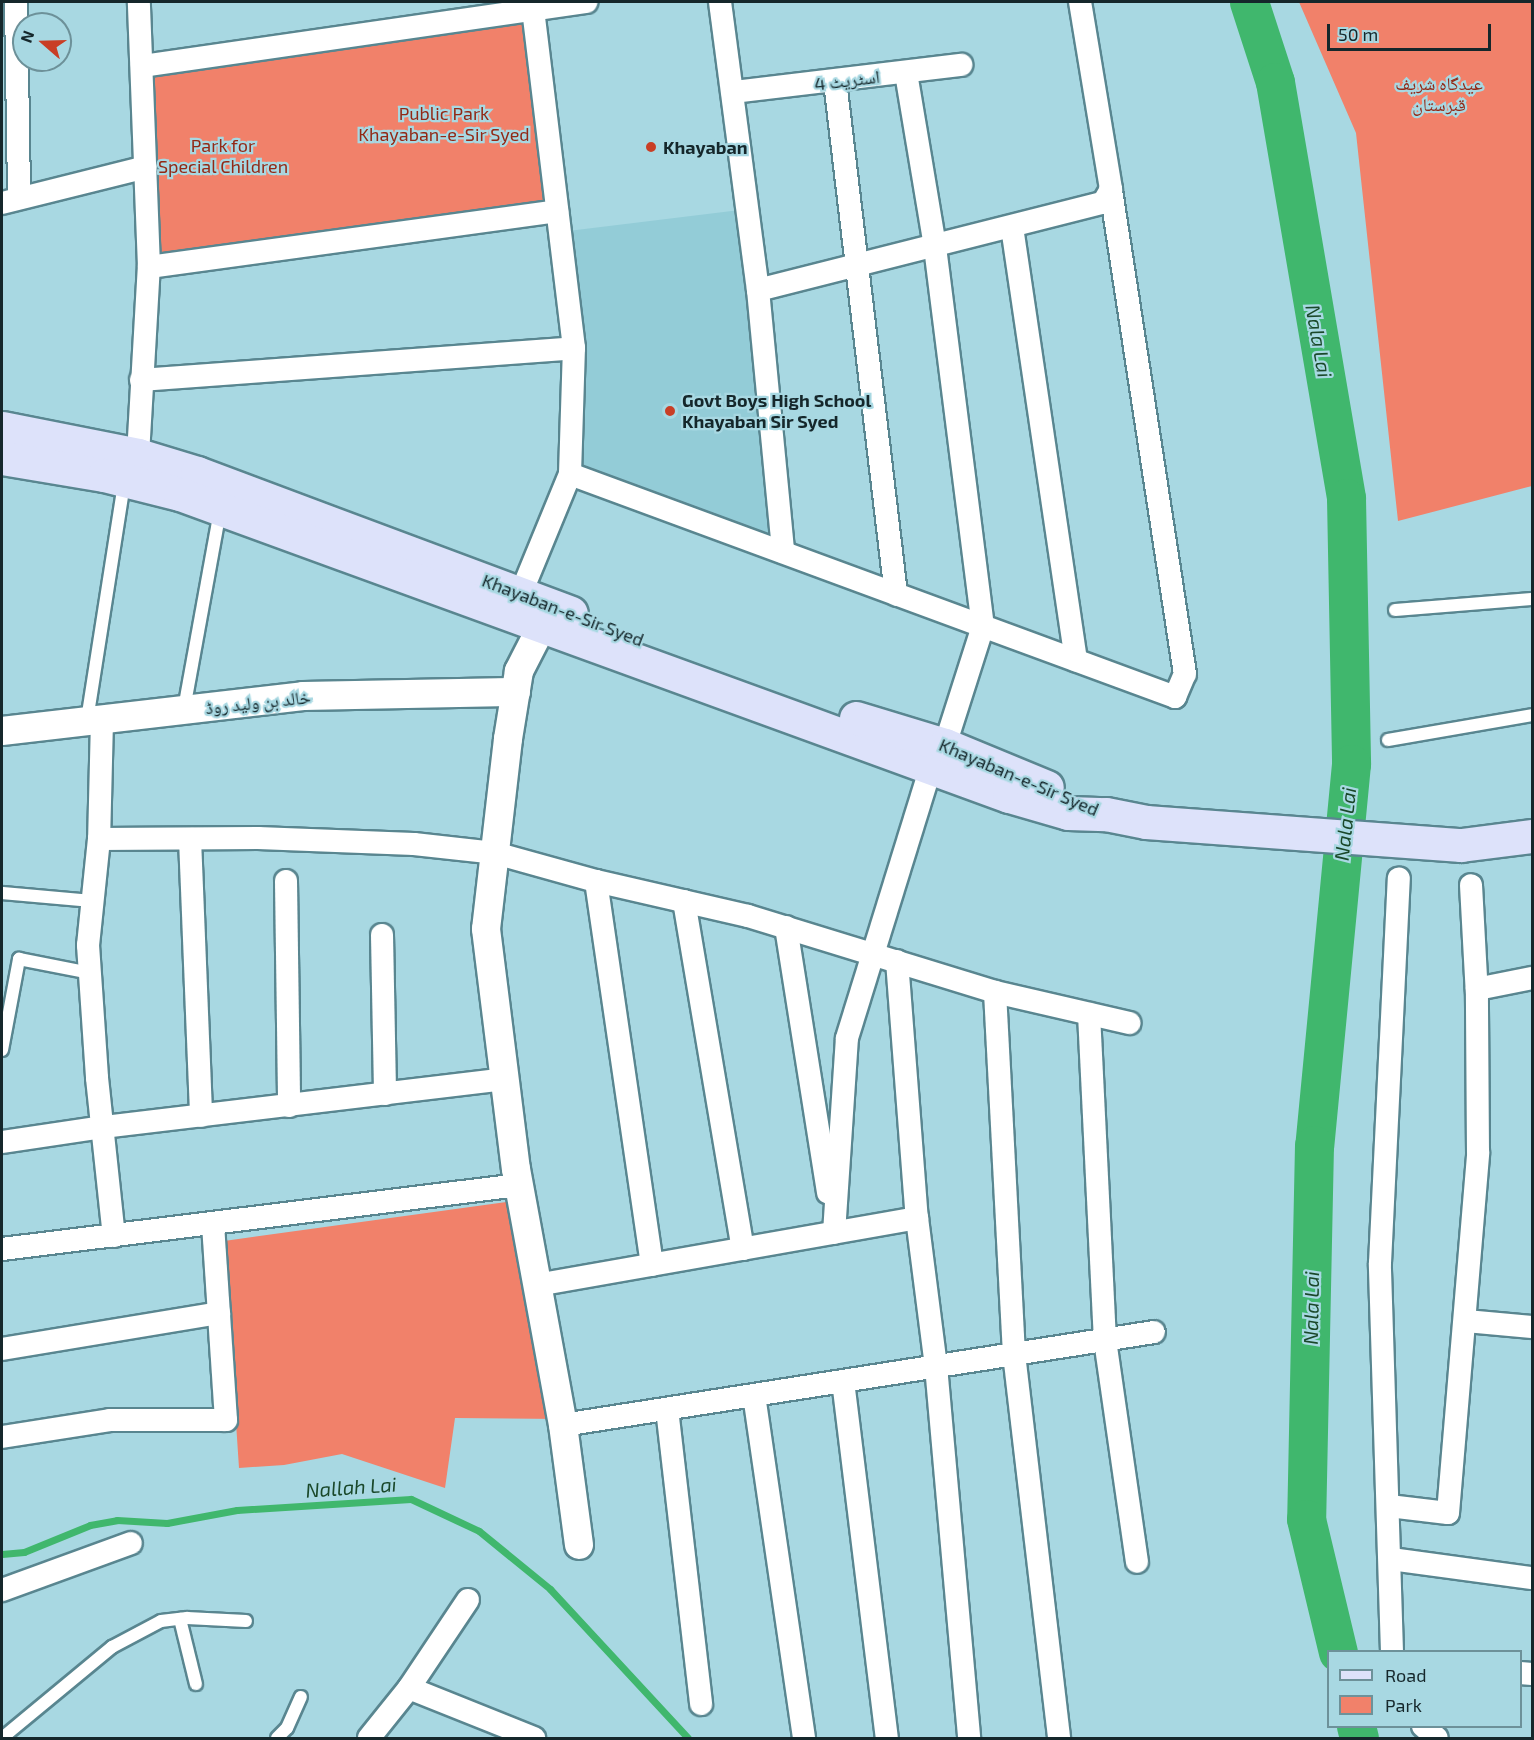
<!DOCTYPE html>
<html>
<head>
<meta charset="utf-8">
<style>
  body { margin:0 }
  #map { position:relative; width:1534px; height:1740px; overflow:hidden; background:#a8d8e2; font-family:"Exo 2","Noto Naskh Arabic",sans-serif }
  div>[style] { position:absolute }
  .built>* { inset:0; background:#93ccd7 }
  .green>* { inset:0; background:#f1816a }
  .stream>* { height:7px; margin:-3.5px; padding:0 3.5px; transform-origin:3.5px; border-radius:3.5px; background:#40b76d }
  .river>* { height:39px; margin:-19.5px; padding:0 19.5px; transform-origin:19.5px; border-radius:19.5px; background:#40b76d }
  .roads { filter:drop-shadow(2px 0 #598690) drop-shadow(-2px 0 #598690) drop-shadow(0 2px #598690) drop-shadow(0 -2px #598690) }
  .service>* { height:12px; margin:-6px; padding:0 6px; transform-origin:6px; border-radius:6px; background:#fff }
  .minor>* { height:22px; margin:-11px; padding:0 11px; transform-origin:11px; border-radius:11px; background:#fff }
  .tertiary>* { height:28px; margin:-14px; padding:0 14px; transform-origin:14px; border-radius:14px; background:#fff }
  .secondary>* { height:33px; margin:-16.5px; padding:0 16.5px; transform-origin:16.5px; border-radius:16.5px; background:#dde2fa }
  .dots>* { width:16px; height:16px; translate:-50% -50%; box-sizing:border-box; border:3px solid #a8d8e2; border-radius:50% }
  span { translate:-50% -50%; white-space:nowrap; text-align:center; line-height:1.15; -webkit-text-stroke:4.5px #a8d8e2; paint-order:stroke }
  .street-label { font-size:18px; color:#15272b }
  .park-label { font-size:18px; color:#922815 }
  .poi-label { font-size:18px; color:#15272b; font-weight:700 }
  .left { translate:0 -50%; text-align:left }
  .water-label { font-size:20px; color:#1a482a; font-style:italic }
  .frame { position:absolute; inset:0; border:3px solid #15272b; pointer-events:none }
  .legend { position:absolute; left:1327px; top:1650px; width:195px; height:78px; box-sizing:border-box; background:#a8d8e2; border:2px solid #6d9199; margin:0; padding:8px 10px; list-style:none; font-size:18px; color:#15272b }
  .legend li { display:flex; align-items:center; gap:12px; height:30px }
  .legend b { width:30px; border:2px solid #6d9199 }
  .north { position:absolute; left:12px; top:12px; width:60px; height:60px; box-sizing:border-box; background:#a8d8e2; border:2px solid #6d9199; border-radius:50%; rotate:290deg; font-size:16px; font-weight:700; line-height:24px; text-align:center; color:#15272b }
  .north::after { content:''; display:block; margin:auto; width:21px; height:27px; background:#c93e25; clip-path:polygon(50% 0,100% 100%,50% 72%,0 100%) }
  .scale { position:absolute; left:1327px; top:24px; width:164px; height:27px; box-sizing:border-box; border:3px solid #15272b; border-top:0; padding-left:8px; font-size:18px; line-height:21px; white-space:nowrap; color:#15272b; -webkit-text-stroke:4px #a8d8e2; paint-order:stroke }
</style>
</head>
<body>
<div id="map">
  <div class="built">
    <div style="clip-path:polygon(748px 209px,783px 552px,570px 474px,560px 232px)"></div>
  </div>
  <div class="green">
    <div style="clip-path:polygon(1299px 2px,1532px 2px,1532px 486px,1398px 521px,1356px 133px)"></div>
    <div style="clip-path:polygon(533px 10px,557px 211px,149px 267px,142px 66px)"></div>
    <div style="clip-path:polygon(521px 1200px,561px 1419px,455px 1418px,445px 1488px,342px 1454px,284px 1465px,239px 1468px,224px 1241px)"></div>
  </div>
  <div class="stream">
    <div style="left:2px;top:1554px;width:22px;rotate:-5deg"></div>
    <div style="left:24px;top:1552px;width:71px;rotate:-22.2deg"></div>
    <div style="left:90px;top:1525px;width:27px;rotate:-10deg"></div>
    <div style="left:117px;top:1520px;width:50px;rotate:3.4deg"></div>
    <div style="left:167px;top:1523px;width:71px;rotate:-10.5deg"></div>
    <div style="left:237px;top:1510px;width:174px;rotate:-3.6deg"></div>
    <div style="left:411px;top:1499px;width:75px;rotate:25.2deg"></div>
    <div style="left:479px;top:1531px;width:92px;rotate:39.2deg"></div>
    <div style="left:550px;top:1589px;width:203px;rotate:47.2deg"></div>
  </div>
  <div class="river">
    <div style="left:1249px;top:2px;width:84px;rotate:72deg"></div>
    <div style="left:1275px;top:82px;width:422px;rotate:80.3deg"></div>
    <div style="left:1346px;top:498px;width:266px;rotate:88.9deg"></div>
    <div style="left:1351px;top:764px;width:383px;rotate:95.5deg"></div>
    <div style="left:1314px;top:1145px;width:374px;rotate:91.2deg"></div>
    <div style="left:1306px;top:1519px;width:137px;rotate:76.5deg"></div>
    <div style="left:1356px;top:1726px;width:12px;rotate:76deg"></div>
  </div>
  <div class="roads">
    <div class="service">
      <div style="left:1395px;top:610px;width:137px;rotate:-4.6deg"></div>
      <div style="left:184px;top:709px;width:201px;rotate:-79.7deg"></div>
      <div style="left:87px;top:720px;width:240px;rotate:-81.1deg"></div>
      <div style="left:1388px;top:740px;width:146px;rotate:-9.8deg"></div>
      <div style="left:2px;top:893px;width:90px;rotate:5.1deg"></div>
      <div style="left:2px;top:1050px;width:93px;rotate:-79.4deg"></div>
      <div style="left:19px;top:959px;width:72px;rotate:11.2deg"></div>
      <div style="left:180px;top:1619px;width:67px;rotate:76.2deg"></div>
      <div style="left:2px;top:1738px;width:143px;rotate:-39.6deg"></div>
      <div style="left:112px;top:1647px;width:55px;rotate:-28deg"></div>
      <div style="left:161px;top:1621px;width:26px;rotate:-7deg"></div>
      <div style="left:187px;top:1618px;width:59px;rotate:2.9deg"></div>
      <div style="left:277px;top:1738px;width:14px;rotate:-45deg"></div>
      <div style="left:287px;top:1728px;width:34px;rotate:-66deg"></div>
    </div>
    <div class="minor">
      <div style="left:16px;top:2px;width:196px;rotate:89.1deg"></div>
      <div style="left:720px;top:2px;width:290px;rotate:82.5deg"></div>
      <div style="left:758px;top:290px;width:263px;rotate:84.5deg"></div>
      <div style="left:142px;top:66px;width:449px;rotate:-8.2deg"></div>
      <div style="left:906px;top:73px;width:176px;rotate:80.5deg"></div>
      <div style="left:935px;top:247px;width:382px;rotate:82.8deg"></div>
      <div style="left:983px;top:626px;width:125px;rotate:107.7deg"></div>
      <div style="left:835px;top:81px;width:517px;rotate:83.22deg"></div>
      <div style="left:733px;top:92px;width:230px;rotate:-6.8deg"></div>
      <div style="left:2px;top:203px;width:148px;rotate:-14deg"></div>
      <div style="left:1012px;top:227px;width:438px;rotate:81.6deg"></div>
      <div style="left:149px;top:267px;width:412px;rotate:-7.8deg"></div>
      <div style="left:758px;top:290px;width:356px;rotate:-14.2deg"></div>
      <div style="left:1103px;top:203px;width:16px;rotate:-60deg"></div>
      <div style="left:1111px;top:189px;width:190px;rotate:-99.4deg"></div>
      <div style="left:141px;top:380px;width:434px;rotate:-4.2deg"></div>
      <div style="left:138px;top:455px;width:188px;rotate:-86.7deg"></div>
      <div style="left:149px;top:267px;width:265px;rotate:-92.2deg"></div>
      <div style="left:570px;top:474px;width:645px;rotate:20.23deg"></div>
      <div style="left:1175px;top:697px;width:25px;rotate:-67deg"></div>
      <div style="left:1185px;top:674px;width:491px;rotate:-98.7deg"></div>
      <div style="left:521px;top:593px;width:129px;rotate:-67.6deg"></div>
      <div style="left:570px;top:474px;width:126px;rotate:-88.2deg"></div>
      <div style="left:574px;top:348px;width:349px;rotate:-96.9deg"></div>
      <div style="left:102px;top:720px;width:119px;rotate:91.4deg"></div>
      <div style="left:99px;top:839px;width:107px;rotate:95.9deg"></div>
      <div style="left:88px;top:945px;width:133px;rotate:86.1deg"></div>
      <div style="left:97px;top:1078px;width:159px;rotate:83.9deg"></div>
      <div style="left:99px;top:839px;width:159px;rotate:-0.4deg"></div>
      <div style="left:258px;top:838px;width:156px;rotate:2.2deg"></div>
      <div style="left:414px;top:844px;width:81px;rotate:6.3deg"></div>
      <div style="left:495px;top:853px;width:105px;rotate:15.5deg"></div>
      <div style="left:596px;top:881px;width:156px;rotate:13deg"></div>
      <div style="left:748px;top:916px;width:258px;rotate:17.1deg"></div>
      <div style="left:995px;top:992px;width:138px;rotate:13deg"></div>
      <div style="left:190px;top:839px;width:277px;rotate:87.7deg"></div>
      <div style="left:286px;top:881px;width:225px;rotate:89.2deg"></div>
      <div style="left:596px;top:881px;width:388px;rotate:81.7deg"></div>
      <div style="left:684px;top:901px;width:353px;rotate:80.4deg"></div>
      <div style="left:786px;top:927px;width:269px;rotate:81deg"></div>
      <div style="left:382px;top:935px;width:159px;rotate:88.9deg"></div>
      <div style="left:897px;top:961px;width:258px;rotate:85.6deg"></div>
      <div style="left:917px;top:1218px;width:149px;rotate:82.7deg"></div>
      <div style="left:936px;top:1366px;width:373px;rotate:84.9deg"></div>
      <div style="left:1477px;top:989px;width:56px;rotate:-11.3deg"></div>
      <div style="left:995px;top:992px;width:362px;rotate:87deg"></div>
      <div style="left:1014px;top:1354px;width:387px;rotate:83.3deg"></div>
      <div style="left:1089px;top:1014px;width:326px;rotate:87.2deg"></div>
      <div style="left:1105px;top:1340px;width:224px;rotate:81.8deg"></div>
      <div style="left:2px;top:1142px;width:102px;rotate:-8.4deg"></div>
      <div style="left:103px;top:1127px;width:404px;rotate:-6.8deg"></div>
      <div style="left:834px;top:1233px;width:195px;rotate:-86.2deg"></div>
      <div style="left:847px;top:1038px;width:284px;rotate:-72.8deg"></div>
      <div style="left:2px;top:1249px;width:521px;rotate:-7.06deg"></div>
      <div style="left:537px;top:1285px;width:386px;rotate:-10deg"></div>
      <div style="left:1466px;top:1321px;width:66px;rotate:5.2deg"></div>
      <div style="left:2px;top:1349px;width:220px;rotate:-9.4deg"></div>
      <div style="left:843px;top:1381px;width:360px;rotate:83deg"></div>
      <div style="left:754px;top:1395px;width:347px;rotate:81.7deg"></div>
      <div style="left:667px;top:1409px;width:297px;rotate:83.4deg"></div>
      <div style="left:563px;top:1425px;width:598px;rotate:-8.94deg"></div>
      <div style="left:2px;top:1437px;width:109px;rotate:-8.9deg"></div>
      <div style="left:110px;top:1420px;width:116px"></div>
      <div style="left:226px;top:1420px;width:196px;rotate:-93.8deg"></div>
      <div style="left:1389px;top:1506px;width:59px;rotate:6.8deg"></div>
      <div style="left:1448px;top:1513px;width:362px;rotate:-85.2deg"></div>
      <div style="left:1478px;top:1152px;width:156px;rotate:-90.4deg"></div>
      <div style="left:1477px;top:996px;width:111px;rotate:-93.1deg"></div>
      <div style="left:1391px;top:1559px;width:142px;rotate:7.7deg"></div>
      <div style="left:2px;top:1590px;width:137px;rotate:-20deg"></div>
      <div style="left:1392px;top:1652px;width:389px;rotate:-91.8deg"></div>
      <div style="left:1380px;top:1263px;width:385px;rotate:-87.2deg"></div>
      <div style="left:1520px;top:1673px;width:12px;rotate:5deg"></div>
      <div style="left:409px;top:1688px;width:135px;rotate:21.8deg"></div>
      <div style="left:1423px;top:1726px;width:18px;rotate:41deg"></div>
      <div style="left:369px;top:1738px;width:64px;rotate:-51.3deg"></div>
      <div style="left:409px;top:1688px;width:106px;rotate:-56.2deg"></div>
    </div>
    <div class="tertiary">
      <div style="left:542px;top:626px;width:51px;rotate:117.1deg"></div>
      <div style="left:519px;top:671px;width:69px;rotate:99.2deg"></div>
      <div style="left:508px;top:739px;width:191px;rotate:96.6deg"></div>
      <div style="left:486px;top:929px;width:242px;rotate:82.9deg"></div>
      <div style="left:516px;top:1169px;width:260px;rotate:79.6deg"></div>
      <div style="left:563px;top:1425px;width:121px;rotate:82.4deg"></div>
      <div style="left:2px;top:731px;width:303px;rotate:-6.6deg"></div>
      <div style="left:303px;top:696px;width:213px;rotate:-1.1deg"></div>
    </div>
    <div class="secondary">
      <div style="left:2px;top:428px;width:139px;rotate:11.2deg"></div>
      <div style="left:138px;top:455px;width:62px;rotate:17deg"></div>
      <div style="left:197px;top:473px;width:399px;rotate:20.5deg"></div>
      <div style="left:2px;top:458px;width:103px;rotate:9.5deg"></div>
      <div style="left:104px;top:475px;width:78px;rotate:14deg"></div>
      <div style="left:180px;top:494px;width:882px;rotate:20.02deg"></div>
      <div style="left:1009px;top:796px;width:61px;rotate:16.1deg"></div>
      <div style="left:1068px;top:813px;width:38px;rotate:2deg"></div>
      <div style="left:1106px;top:814px;width:41px;rotate:11.3deg"></div>
      <div style="left:1146px;top:822px;width:316px;rotate:4.2deg"></div>
      <div style="left:1461px;top:845px;width:72px;rotate:-7.2deg"></div>
      <div style="left:856px;top:718px;width:93px;rotate:16.9deg"></div>
      <div style="left:945px;top:745px;width:110px;rotate:22.4deg"></div>
    </div>
  </div>
  <div class="dots">
    <div style="left:651px;top:147px;background:#c93e25"></div>
    <div style="left:670px;top:411px;background:#c93e25"></div>
  </div>
  <div class="street-label">
    <span style="left:847px;top:80px;rotate:-7deg">اسٹریٹ 4</span>
    <span style="left:563px;top:610px;rotate:21deg">Khayaban-e-Sir Syed</span>
    <span style="left:258px;top:702px;rotate:-6deg">خالد بن ولید روڈ</span>
    <span style="left:1019px;top:777px;rotate:23deg">Khayaban-e-Sir Syed</span>
  </div>
  <div class="park-label">
    <span style="left:1439px;top:94px">عیدگاہ شریف<br>قبرستان</span>
    <span style="left:444px;top:124px">Public Park<br>Khayaban-e-Sir Syed</span>
    <span style="left:223px;top:156px">Park for<br>Special Children</span>
  </div>
  <div class="poi-label">
    <span class="left" style="left:663px;top:147px">Khayaban</span>
    <span class="left" style="left:682px;top:411px">Govt Boys High School<br>Khayaban Sir Syed</span>
  </div>
  <div class="water-label">
    <span style="left:1319px;top:341px;rotate:80deg">Nala Lai</span>
    <span style="left:1345px;top:824px;rotate:-84deg">Nala Lai</span>
    <span style="left:1311px;top:1308px;rotate:-89deg">Nala Lai</span>
    <span style="left:351px;top:1487px;rotate:-4deg">Nallah Lai</span>
  </div>
  <div class="frame"></div>
  <ul class="legend">
  <li><b style="height:8px;background:#dde2fa"></b>Road</li>
  <li><b style="height:16px;background:#f1816a"></b>Park</li>
  </ul>
  <div class="north">N</div>
  <div class="scale">50 m</div>
</div>
</body>
</html>
